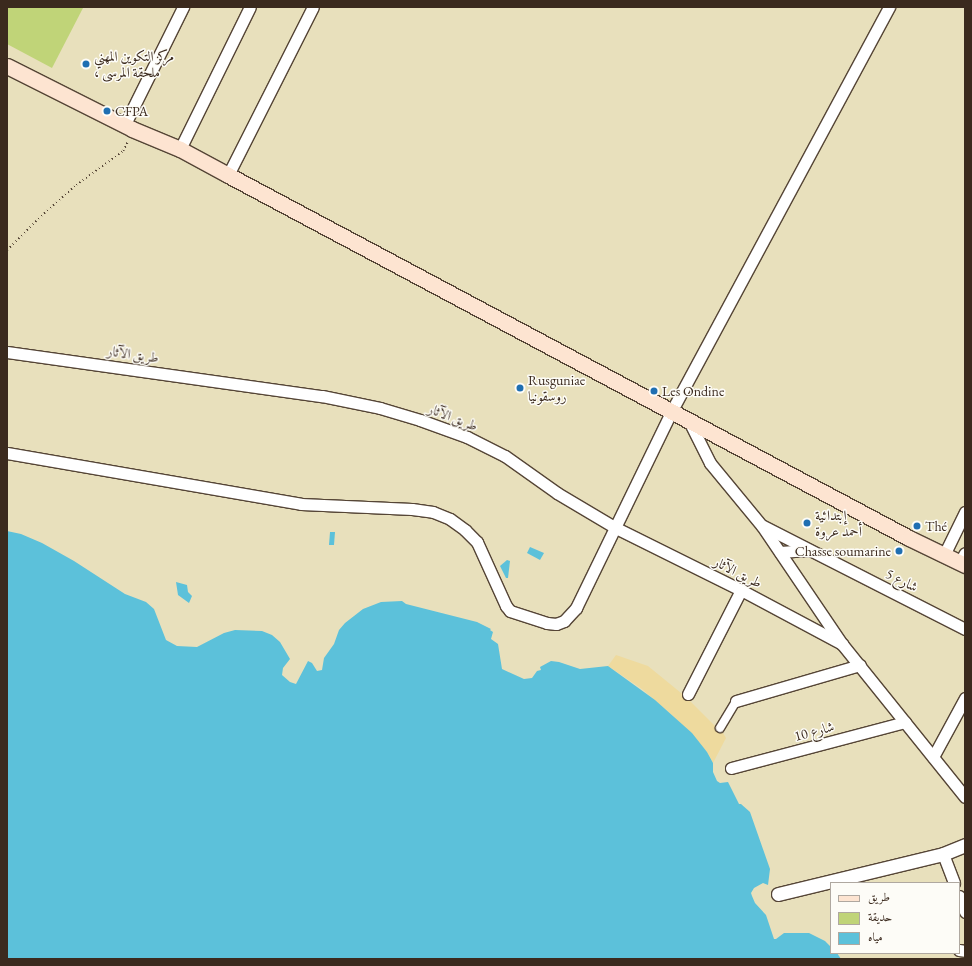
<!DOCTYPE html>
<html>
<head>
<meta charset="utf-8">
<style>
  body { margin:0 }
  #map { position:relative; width:972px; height:966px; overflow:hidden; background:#e8e0bc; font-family:"EB Garamond",Amiri,serif }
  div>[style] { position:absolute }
  .green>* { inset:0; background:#c0d478 }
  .sand>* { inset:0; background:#eeda9e }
  .water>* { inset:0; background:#5cc1da }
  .path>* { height:1.5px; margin-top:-0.75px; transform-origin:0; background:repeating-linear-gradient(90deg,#554536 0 1px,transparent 0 4px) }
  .roads { filter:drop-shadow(1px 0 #554536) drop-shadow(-1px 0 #554536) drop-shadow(0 1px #554536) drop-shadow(0 -1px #554536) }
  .pedestrian>* { height:8px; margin:-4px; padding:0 4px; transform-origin:4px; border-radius:4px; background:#fff }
  .minor>* { height:11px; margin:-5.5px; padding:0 5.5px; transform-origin:5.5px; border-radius:5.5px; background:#fff }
  .tertiary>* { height:13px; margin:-6.5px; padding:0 6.5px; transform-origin:6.5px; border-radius:6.5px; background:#fff }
  .secondary>* { height:15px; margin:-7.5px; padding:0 7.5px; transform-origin:7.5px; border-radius:7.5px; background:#fde4d1 }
  .dots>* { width:11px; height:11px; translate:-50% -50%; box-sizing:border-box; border:2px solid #fdfcf7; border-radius:50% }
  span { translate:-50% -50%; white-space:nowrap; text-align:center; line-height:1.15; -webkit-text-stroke:3px #fdfcf7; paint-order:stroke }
  .poi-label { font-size:14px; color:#3b2a1e }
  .left { translate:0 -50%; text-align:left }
  .right { translate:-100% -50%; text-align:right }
  .street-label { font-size:14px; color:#3b2a1e }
  .frame { position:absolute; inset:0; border:8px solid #3b2a1e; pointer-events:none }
  .legend { position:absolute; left:830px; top:882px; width:130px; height:72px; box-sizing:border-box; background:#fdfcf7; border:1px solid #afa8a0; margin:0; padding:5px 7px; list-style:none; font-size:12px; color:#3b2a1e }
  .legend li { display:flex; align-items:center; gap:8px; height:20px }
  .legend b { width:20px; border:1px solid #afa8a0 }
</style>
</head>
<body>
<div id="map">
  <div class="green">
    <div style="clip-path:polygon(7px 7px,82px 7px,83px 8px,52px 68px,7px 44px)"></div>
  </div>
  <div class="sand">
    <div style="clip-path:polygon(616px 655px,648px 666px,686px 697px,716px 727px,720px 728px,726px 738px,713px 763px,707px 752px,672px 715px,642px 689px,608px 666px)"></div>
  </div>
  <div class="water">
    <div style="clip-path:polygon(7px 531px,21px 534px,42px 543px,74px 561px,125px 594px,146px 602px,154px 609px,166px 640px,177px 646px,197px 647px,224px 633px,235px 630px,262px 631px,272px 635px,280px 642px,290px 659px,283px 668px,282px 675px,290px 682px,296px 684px,308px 661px,312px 663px,317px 671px,322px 670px,324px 658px,334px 644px,339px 630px,345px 623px,363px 609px,381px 602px,402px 601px,406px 604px,477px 622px,491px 629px,490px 630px,493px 632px,491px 639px,498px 644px,502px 669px,524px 679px,532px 678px,537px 671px,541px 670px,540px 667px,551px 661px,559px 662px,580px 669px,608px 666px,655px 700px,692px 733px,707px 752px,713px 763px,713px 772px,717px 781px,720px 783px,728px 782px,739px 804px,741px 804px,750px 812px,770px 869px,768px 885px,763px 883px,754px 888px,751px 893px,752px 896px,755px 903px,766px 915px,774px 939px,776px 939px,784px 933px,809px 933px,825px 941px,831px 947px,831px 953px,837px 953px,841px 959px,7px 959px)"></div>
    <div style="clip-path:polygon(330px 532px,335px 532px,334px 545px,329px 545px)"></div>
    <div style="clip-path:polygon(530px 547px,544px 553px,540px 560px,527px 553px)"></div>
    <div style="clip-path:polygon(507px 560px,510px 561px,508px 578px,506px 578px,500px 566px)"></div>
    <div style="clip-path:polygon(176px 582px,187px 585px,188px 592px,192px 596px,189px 603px,178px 595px)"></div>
  </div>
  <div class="path">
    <div style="left:7px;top:250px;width:48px;rotate:-45deg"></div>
    <div style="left:41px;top:216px;width:47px;rotate:-41.5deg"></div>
    <div style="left:76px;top:185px;width:58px;rotate:-35.9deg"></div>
    <div style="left:123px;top:151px;width:11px;rotate:-63deg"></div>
  </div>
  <div class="roads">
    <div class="pedestrian">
      <div style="left:720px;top:728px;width:31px;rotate:-59deg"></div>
    </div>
    <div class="minor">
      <div style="left:125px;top:124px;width:131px;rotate:-63.6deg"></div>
      <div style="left:180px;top:149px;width:158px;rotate:-63.8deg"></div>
      <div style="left:228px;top:175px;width:188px;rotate:-63.2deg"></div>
      <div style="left:7px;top:352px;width:318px;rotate:8deg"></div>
      <div style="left:322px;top:396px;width:59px;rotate:11.7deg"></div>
      <div style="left:380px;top:408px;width:42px;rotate:16.7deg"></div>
      <div style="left:420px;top:420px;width:50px;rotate:19.9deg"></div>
      <div style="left:467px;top:437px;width:42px;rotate:26.6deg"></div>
      <div style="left:505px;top:456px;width:64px;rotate:35.4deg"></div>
      <div style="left:557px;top:493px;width:69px;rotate:30.7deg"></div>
      <div style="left:616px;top:528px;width:140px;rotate:26.4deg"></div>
      <div style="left:741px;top:590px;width:115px;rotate:28.1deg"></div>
      <div style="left:689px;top:421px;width:47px;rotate:63.4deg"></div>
      <div style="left:710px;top:463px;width:82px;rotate:50.5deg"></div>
      <div style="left:762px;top:526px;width:143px;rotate:55.9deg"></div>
      <div style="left:842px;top:644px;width:196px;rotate:51.2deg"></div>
      <div style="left:7px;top:453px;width:298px;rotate:9.8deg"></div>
      <div style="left:301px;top:504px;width:111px;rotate:2.6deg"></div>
      <div style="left:412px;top:509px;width:21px;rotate:8deg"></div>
      <div style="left:433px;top:512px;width:18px;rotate:22deg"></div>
      <div style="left:450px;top:519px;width:19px;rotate:36deg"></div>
      <div style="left:465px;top:530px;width:17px;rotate:45deg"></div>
      <div style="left:477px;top:542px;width:70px;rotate:65.6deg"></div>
      <div style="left:506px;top:606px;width:6px;rotate:51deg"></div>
      <div style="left:510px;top:611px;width:39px;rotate:18deg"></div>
      <div style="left:547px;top:623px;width:9px;rotate:6deg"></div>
      <div style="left:556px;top:624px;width:9px;rotate:-21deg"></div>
      <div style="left:564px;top:621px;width:18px;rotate:-47deg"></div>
      <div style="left:576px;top:608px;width:218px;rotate:-64.1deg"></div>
      <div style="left:671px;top:412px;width:460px;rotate:-61.7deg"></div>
      <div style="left:763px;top:526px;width:227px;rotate:27deg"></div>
      <div style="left:780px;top:552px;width:29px;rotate:-4deg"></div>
      <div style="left:944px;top:555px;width:48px;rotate:-64deg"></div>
      <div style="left:960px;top:562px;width:10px;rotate:-61deg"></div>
      <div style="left:688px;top:694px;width:117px;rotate:-63deg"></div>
      <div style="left:736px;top:701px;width:129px;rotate:-16.2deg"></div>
      <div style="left:933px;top:757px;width:67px;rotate:-61.5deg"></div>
      <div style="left:731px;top:768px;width:180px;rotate:-14.8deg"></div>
      <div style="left:943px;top:854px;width:31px;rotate:69deg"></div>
      <div style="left:959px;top:896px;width:17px;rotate:69deg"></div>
      <div style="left:959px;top:950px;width:6px;rotate:9deg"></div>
    </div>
    <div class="tertiary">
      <div style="left:778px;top:894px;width:170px;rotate:-13.6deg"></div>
      <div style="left:943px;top:854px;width:24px;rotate:-22deg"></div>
    </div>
    <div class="secondary">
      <div style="left:7px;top:66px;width:140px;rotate:26.7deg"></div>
      <div style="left:132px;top:129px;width:52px;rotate:22.6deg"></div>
      <div style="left:180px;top:149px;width:55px;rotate:28.4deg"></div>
      <div style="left:228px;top:175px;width:772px;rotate:28.06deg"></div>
      <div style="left:909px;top:538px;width:62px;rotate:25.7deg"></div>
    </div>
  </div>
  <div class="dots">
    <div style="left:86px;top:64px;background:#1f6fb2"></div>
    <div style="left:107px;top:111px;background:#1f6fb2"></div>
    <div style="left:520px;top:388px;background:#1f6fb2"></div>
    <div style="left:654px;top:391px;background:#1f6fb2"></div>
    <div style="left:807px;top:523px;background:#1f6fb2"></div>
    <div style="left:917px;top:526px;background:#1f6fb2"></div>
    <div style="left:899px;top:551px;background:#1f6fb2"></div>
  </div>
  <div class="poi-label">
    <span class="left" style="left:94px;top:64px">مركز التكوين المهني<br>، ملحقة المرسى</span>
    <span class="left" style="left:115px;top:111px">CFPA</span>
    <span class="left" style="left:528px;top:388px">Rusguniae<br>روسقونيا</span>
    <span class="left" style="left:662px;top:391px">Les Ondine</span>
    <span class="left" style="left:815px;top:523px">إبتدائية<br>أحمد عروة</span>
    <span class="left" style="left:925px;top:526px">Thé</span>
    <span class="right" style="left:891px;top:551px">Chasse soumarine</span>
  </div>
  <div class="street-label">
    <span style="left:133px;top:354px;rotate:8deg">طريق الآثار</span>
    <span style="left:453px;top:417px;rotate:21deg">طريق الآثار</span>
    <span style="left:738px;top:572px;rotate:27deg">طريق الآثار</span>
    <span style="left:902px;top:580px;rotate:27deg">شارع 5</span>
    <span style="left:814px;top:731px;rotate:-15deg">شارع 10</span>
  </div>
  <div class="frame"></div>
  <ul class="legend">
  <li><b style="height:5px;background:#fde4d1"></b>طريق</li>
  <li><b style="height:11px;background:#c0d478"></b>حديقة</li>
  <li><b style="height:11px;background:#5cc1da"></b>مياه</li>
  </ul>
</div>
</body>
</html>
